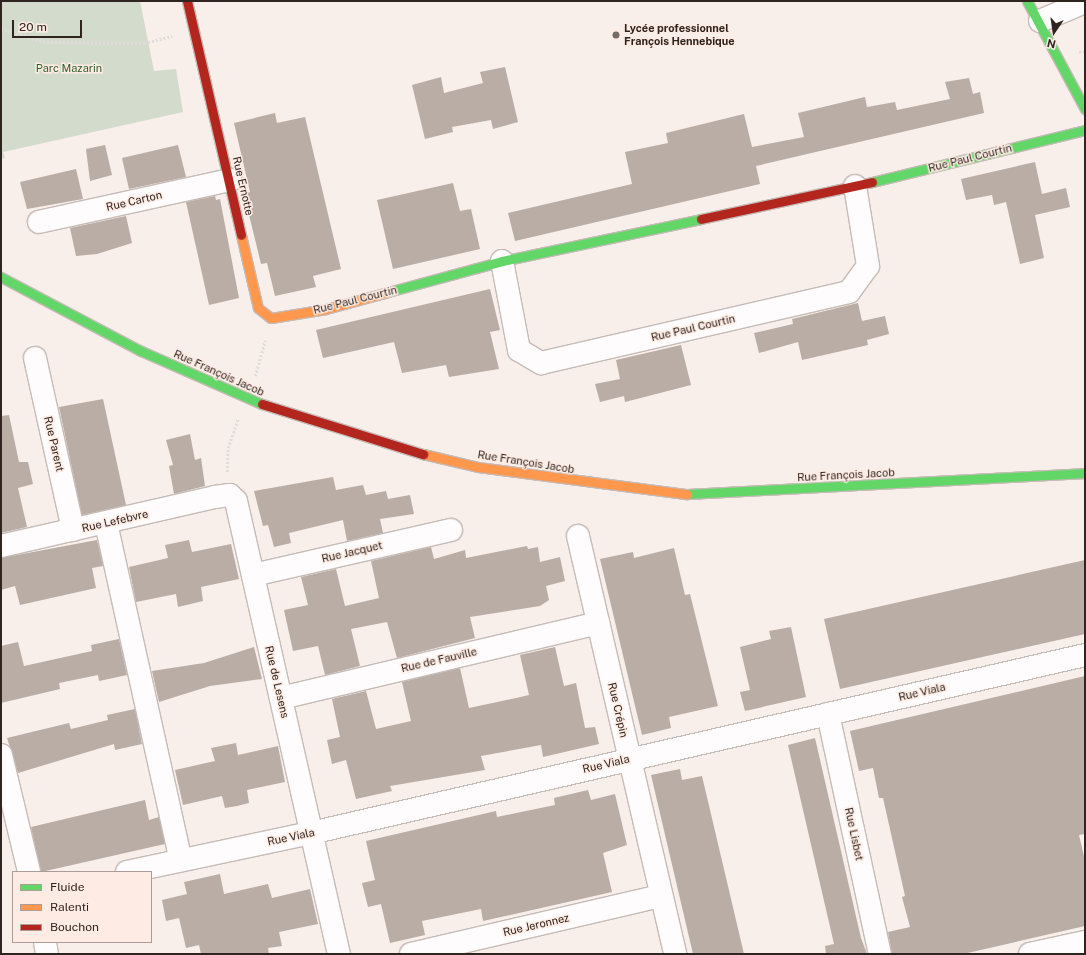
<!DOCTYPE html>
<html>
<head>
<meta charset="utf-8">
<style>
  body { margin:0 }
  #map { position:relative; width:1086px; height:955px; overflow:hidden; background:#f8eeea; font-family:"Public Sans",sans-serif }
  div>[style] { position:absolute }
  .green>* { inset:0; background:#d3dccc }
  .building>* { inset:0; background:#b9ada6 }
  .path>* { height:2.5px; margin-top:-1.25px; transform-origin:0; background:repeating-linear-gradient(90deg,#dfdcdb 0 2px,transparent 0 4px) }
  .roads { filter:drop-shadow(1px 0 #c5bbb7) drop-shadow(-1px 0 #c5bbb7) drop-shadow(0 1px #c5bbb7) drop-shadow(0 -1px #c5bbb7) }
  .street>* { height:22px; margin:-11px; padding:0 11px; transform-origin:11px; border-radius:11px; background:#fefcfc }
  .fast>* { height:9px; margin:-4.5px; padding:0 4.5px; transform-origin:4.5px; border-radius:4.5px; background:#63d668 }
  .slow>* { height:9px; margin:-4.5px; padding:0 4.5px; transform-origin:4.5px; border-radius:4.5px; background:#ff974d }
  .jam>* { height:9px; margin:-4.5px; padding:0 4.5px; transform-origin:4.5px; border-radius:4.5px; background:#b3261e }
  .dots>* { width:11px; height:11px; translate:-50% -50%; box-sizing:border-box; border:2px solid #feece4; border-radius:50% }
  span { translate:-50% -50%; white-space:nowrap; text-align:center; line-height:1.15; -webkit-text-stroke:3px #feece4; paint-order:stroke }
  .poi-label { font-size:11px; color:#2f241f; font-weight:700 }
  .left { translate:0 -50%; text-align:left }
  .park-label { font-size:11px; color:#2f602e }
  .street-label { font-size:11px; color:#2f241f }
  .frame { position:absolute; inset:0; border:2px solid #2f241f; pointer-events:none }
  .legend { position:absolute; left:12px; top:871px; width:140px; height:72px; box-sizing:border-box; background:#feece4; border:1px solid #ab9c95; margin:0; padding:5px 7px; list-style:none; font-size:12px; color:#2f241f }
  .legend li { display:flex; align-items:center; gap:8px; height:20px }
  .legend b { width:20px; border:1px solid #ab9c95 }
  .north { position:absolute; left:1034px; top:12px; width:40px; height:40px; -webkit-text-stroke:3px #feece4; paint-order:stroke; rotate:193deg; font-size:11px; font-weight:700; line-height:16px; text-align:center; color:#2f241f }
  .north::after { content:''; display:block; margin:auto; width:14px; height:18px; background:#2f241f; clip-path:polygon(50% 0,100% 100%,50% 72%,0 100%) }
  .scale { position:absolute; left:12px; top:20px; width:70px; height:18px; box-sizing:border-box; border:2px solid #2f241f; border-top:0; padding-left:5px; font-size:12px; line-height:14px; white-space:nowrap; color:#2f241f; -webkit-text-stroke:3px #feece4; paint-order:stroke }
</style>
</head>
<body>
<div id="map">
  <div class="green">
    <div style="clip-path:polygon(1px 1px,140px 1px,154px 71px,176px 69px,183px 112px,3px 152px,5px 158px,1px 159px)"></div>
  </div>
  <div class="building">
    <div style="clip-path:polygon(505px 67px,518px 122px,493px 129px,491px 120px,452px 127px,453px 132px,425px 139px,412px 85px,441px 77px,444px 93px,483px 83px,480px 72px)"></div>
    <div style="clip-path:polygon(969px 78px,973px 94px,980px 92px,984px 113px,756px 166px,760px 184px,515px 241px,508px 213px,632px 184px,625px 152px,668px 143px,666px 133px,744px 114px,752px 147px,804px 137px,798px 113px,865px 97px,867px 107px,895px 102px,897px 110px,950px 99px,945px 82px)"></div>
    <div style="clip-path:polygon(275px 113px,277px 123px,305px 117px,341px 269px,313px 276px,316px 287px,275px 296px,267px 263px,261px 264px,244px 194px,250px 192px,234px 123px)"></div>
    <div style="clip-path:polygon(105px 145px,112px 175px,90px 181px,86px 149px)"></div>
    <div style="clip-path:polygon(178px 145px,186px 177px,129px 189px,122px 158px)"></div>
    <div style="clip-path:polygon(1035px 162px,1042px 194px,1066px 188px,1070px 207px,1035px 215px,1044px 258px,1020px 264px,1006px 202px,994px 205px,992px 195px,966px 200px,961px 179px)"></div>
    <div style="clip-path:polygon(76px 169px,83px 199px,27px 209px,20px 182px)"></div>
    <div style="clip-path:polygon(453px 183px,460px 211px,471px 209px,480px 249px,393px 269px,377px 200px)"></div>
    <div style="clip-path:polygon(215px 196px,216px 200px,220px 199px,239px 298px,209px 305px,186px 202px)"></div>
    <div style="clip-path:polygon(126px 216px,132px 243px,97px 254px,76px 256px,70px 228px)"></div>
    <div style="clip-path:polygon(490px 289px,500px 330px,490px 332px,499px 369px,449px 377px,446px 365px,402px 373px,394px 342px,323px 358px,316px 330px)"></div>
    <div style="clip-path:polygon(858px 303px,862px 321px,885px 316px,889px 334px,867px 340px,868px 345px,802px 360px,798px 342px,759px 353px,754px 333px,793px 324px,792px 319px)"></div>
    <div style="clip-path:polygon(681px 345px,691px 385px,625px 402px,624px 396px,600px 402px,595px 384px,620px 379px,616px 360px)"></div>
    <div style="clip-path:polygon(103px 399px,126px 505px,82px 515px,59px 407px)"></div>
    <div style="clip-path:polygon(9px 415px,19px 462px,28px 462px,33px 484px,18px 488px,27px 527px,1px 533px,1px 416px)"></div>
    <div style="clip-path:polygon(190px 434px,195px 460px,201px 458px,205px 486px,174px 494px,169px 466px,173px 465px,166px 440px)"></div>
    <div style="clip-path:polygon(333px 477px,336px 490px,363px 485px,366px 495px,386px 491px,388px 499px,410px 495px,414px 514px,380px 519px,383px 533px,347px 541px,343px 520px,289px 533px,291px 543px,274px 547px,268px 525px,263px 526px,254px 491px)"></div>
    <div style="clip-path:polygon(97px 540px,103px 566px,92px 568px,96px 588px,20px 605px,15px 586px,1px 590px,1px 558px)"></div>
    <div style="clip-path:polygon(189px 540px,192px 552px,231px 544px,239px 579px,201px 587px,203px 601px,178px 607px,176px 594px,136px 602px,129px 567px,168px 558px,165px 545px)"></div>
    <div style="clip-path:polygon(527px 546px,528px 549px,538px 547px,540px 562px,560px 557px,565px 581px,546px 586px,549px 600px,540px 606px,470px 617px,475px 638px,397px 658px,387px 622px,351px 629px,360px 666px,325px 675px,318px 646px,293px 651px,284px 610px,308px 605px,301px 577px,336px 569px,345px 606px,379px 598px,371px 561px,431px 547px,434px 559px,465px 550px,466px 558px)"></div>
    <div style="clip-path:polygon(674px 548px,685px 595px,690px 594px,718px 706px,669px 717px,671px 728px,642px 735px,600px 559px,633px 552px,634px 558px)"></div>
    <div style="clip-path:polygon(1085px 560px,1085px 634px,840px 689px,824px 619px)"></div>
    <div style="clip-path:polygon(791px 627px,806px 697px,745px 711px,740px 692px,750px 690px,740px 647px,771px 639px,769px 631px)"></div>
    <div style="clip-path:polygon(119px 639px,127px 675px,99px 681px,98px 675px,59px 683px,60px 689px,1px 703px,1px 646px,18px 642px,24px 666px,92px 651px,91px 645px)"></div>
    <div style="clip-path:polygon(254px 647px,262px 679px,210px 686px,159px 702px,152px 671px,204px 663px)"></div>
    <div style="clip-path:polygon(555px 647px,564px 686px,576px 683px,585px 728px,595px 727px,599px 744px,543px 757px,541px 745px,481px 756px,485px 770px,390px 786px,392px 791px,356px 799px,346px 760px,332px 764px,327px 740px,340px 737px,332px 699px,366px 691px,376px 729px,411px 721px,402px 682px,460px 668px,469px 708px,516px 698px,529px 695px,520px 655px)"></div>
    <div style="clip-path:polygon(1085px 676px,1085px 834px,1079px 835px,1085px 861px,1085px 926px,963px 954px,892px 954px,888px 932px,910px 927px,902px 897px,905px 896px,883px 798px,879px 798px,873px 768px,859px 771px,850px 731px)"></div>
    <div style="clip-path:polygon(135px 709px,142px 744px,115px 750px,114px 744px,18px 773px,7px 738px,69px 723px,71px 729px,108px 720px,107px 715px)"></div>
    <div style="clip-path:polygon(815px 738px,861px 938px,867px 954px,826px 954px,825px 946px,834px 944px,788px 745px)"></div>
    <div style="clip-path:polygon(236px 743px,238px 755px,278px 746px,285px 782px,247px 790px,249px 803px,237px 806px,225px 808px,222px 796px,183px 805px,175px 770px,215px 761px,211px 748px)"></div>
    <div style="clip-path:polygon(680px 769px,682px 780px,702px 776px,744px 954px,693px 954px,651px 775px)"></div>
    <div style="clip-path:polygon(588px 790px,591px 800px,615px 794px,627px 845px,603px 853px,612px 892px,483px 921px,481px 909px,422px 921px,425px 935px,390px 943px,381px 904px,368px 907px,362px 883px,375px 880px,366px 841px,496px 811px,497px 817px,555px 805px,554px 798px)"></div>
    <div style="clip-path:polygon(145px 800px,149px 820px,159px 817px,165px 844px,41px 872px,31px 827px)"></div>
    <div style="clip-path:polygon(220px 874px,224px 894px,268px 884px,272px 898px,310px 889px,318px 924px,279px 932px,282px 946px,268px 948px,269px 954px,201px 954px,199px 945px,186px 948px,179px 918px,166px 921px,162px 900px,187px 894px,184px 882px)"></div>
  </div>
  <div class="path">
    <div style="left:1px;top:29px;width:48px;rotate:15.8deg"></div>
    <div style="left:47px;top:42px;width:97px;rotate:0.6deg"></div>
    <div style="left:144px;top:43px;width:29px;rotate:-14deg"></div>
    <div style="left:1079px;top:52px;width:6px;rotate:-9deg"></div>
    <div style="left:255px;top:376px;width:37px;rotate:-74deg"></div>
    <div style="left:227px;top:472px;width:24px;rotate:-88deg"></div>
    <div style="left:228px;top:448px;width:31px;rotate:-71deg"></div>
  </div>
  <div class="roads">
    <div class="street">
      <div style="left:1040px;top:21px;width:49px;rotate:-22.9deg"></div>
      <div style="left:39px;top:222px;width:196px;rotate:-12.4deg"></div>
      <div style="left:502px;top:261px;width:91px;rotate:79.2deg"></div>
      <div style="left:519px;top:350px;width:26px;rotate:31deg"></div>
      <div style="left:541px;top:363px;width:316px;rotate:-13deg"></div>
      <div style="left:849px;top:292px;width:32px;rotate:-54deg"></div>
      <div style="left:868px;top:266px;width:81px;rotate:-99.2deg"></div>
      <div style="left:35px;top:358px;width:176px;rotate:77.5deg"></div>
      <div style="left:106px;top:523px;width:345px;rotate:77.5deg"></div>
      <div style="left:578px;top:536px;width:429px;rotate:76.9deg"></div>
      <div style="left:1px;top:546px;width:220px;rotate:-12.9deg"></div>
      <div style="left:215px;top:497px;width:15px;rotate:-8deg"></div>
      <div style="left:230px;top:495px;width:8px;rotate:45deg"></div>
      <div style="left:236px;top:501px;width:465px;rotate:77.2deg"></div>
      <div style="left:253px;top:575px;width:203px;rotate:-12.8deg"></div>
      <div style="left:281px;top:698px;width:326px;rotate:-13.3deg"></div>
      <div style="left:828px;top:714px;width:246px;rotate:77.8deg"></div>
      <div style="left:1px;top:755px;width:120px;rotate:76.5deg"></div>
      <div style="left:127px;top:872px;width:188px;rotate:-12deg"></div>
      <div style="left:311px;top:833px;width:794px;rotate:-12.95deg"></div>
      <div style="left:45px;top:942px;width:12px;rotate:81deg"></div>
      <div style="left:411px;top:954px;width:257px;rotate:-13.1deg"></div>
      <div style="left:1030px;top:954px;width:56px;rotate:-12.3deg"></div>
    </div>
    <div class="fast">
      <div style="left:1027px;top:1px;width:123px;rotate:61.8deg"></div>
      <div style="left:872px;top:182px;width:219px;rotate:-13.7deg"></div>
      <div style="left:1px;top:277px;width:158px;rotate:27.9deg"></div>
      <div style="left:141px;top:351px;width:132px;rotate:23.7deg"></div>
      <div style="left:388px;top:292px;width:118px;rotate:-15.2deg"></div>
      <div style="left:502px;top:261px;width:203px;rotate:-11.9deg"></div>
      <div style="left:687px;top:494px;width:399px;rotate:-3deg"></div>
    </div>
    <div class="slow">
      <div style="left:241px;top:235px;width:75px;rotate:76.9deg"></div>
      <div style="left:258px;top:308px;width:16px;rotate:38deg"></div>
      <div style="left:271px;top:318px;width:56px;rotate:-9.3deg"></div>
      <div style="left:326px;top:309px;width:64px;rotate:-15.3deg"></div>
      <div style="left:423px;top:454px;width:57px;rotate:13.3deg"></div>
      <div style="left:478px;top:467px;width:211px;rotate:7.4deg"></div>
    </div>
    <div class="jam">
      <div style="left:187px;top:1px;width:240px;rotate:77deg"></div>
      <div style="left:701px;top:219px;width:175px;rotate:-12.2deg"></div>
      <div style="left:262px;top:404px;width:169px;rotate:17.3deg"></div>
    </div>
  </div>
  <div class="dots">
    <div style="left:616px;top:35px;background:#756b66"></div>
  </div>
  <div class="poi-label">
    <span class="left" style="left:624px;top:35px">Lycée professionnel<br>François Hennebique</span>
  </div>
  <div class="park-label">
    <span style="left:69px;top:68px">Parc Mazarin</span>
  </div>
  <div class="street-label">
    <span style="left:970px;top:158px;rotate:-14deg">Rue Paul Courtin</span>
    <span style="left:243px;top:186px;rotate:77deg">Rue Ernotte</span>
    <span style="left:134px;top:201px;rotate:-13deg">Rue Carton</span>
    <span style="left:355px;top:300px;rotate:-14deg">Rue Paul Courtin</span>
    <span style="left:693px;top:328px;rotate:-13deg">Rue Paul Courtin</span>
    <span style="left:219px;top:373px;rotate:24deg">Rue François Jacob</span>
    <span style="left:54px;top:444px;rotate:77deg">Rue Parent</span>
    <span style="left:526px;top:462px;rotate:9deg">Rue François Jacob</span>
    <span style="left:846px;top:475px;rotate:-3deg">Rue François Jacob</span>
    <span style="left:115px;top:521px;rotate:-13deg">Rue Lefebvre</span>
    <span style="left:352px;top:552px;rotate:-13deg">Rue Jacquet</span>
    <span style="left:439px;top:660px;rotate:-13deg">Rue de Fauville</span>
    <span style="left:277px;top:682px;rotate:77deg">Rue de Lesens</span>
    <span style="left:922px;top:692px;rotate:-13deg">Rue Viala</span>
    <span style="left:618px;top:710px;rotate:77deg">Rue Crépin</span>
    <span style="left:606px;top:764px;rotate:-13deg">Rue Viala</span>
    <span style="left:854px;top:834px;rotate:78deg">Rue Lisbet</span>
    <span style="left:291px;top:837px;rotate:-12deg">Rue Viala</span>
    <span style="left:536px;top:925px;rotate:-13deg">Rue Jeronnez</span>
  </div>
  <div class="frame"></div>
  <ul class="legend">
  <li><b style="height:5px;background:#63d668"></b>Fluide</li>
  <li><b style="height:5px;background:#ff974d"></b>Ralenti</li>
  <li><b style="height:5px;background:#b3261e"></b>Bouchon</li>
  </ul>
  <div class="north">N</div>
  <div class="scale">20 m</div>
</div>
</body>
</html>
